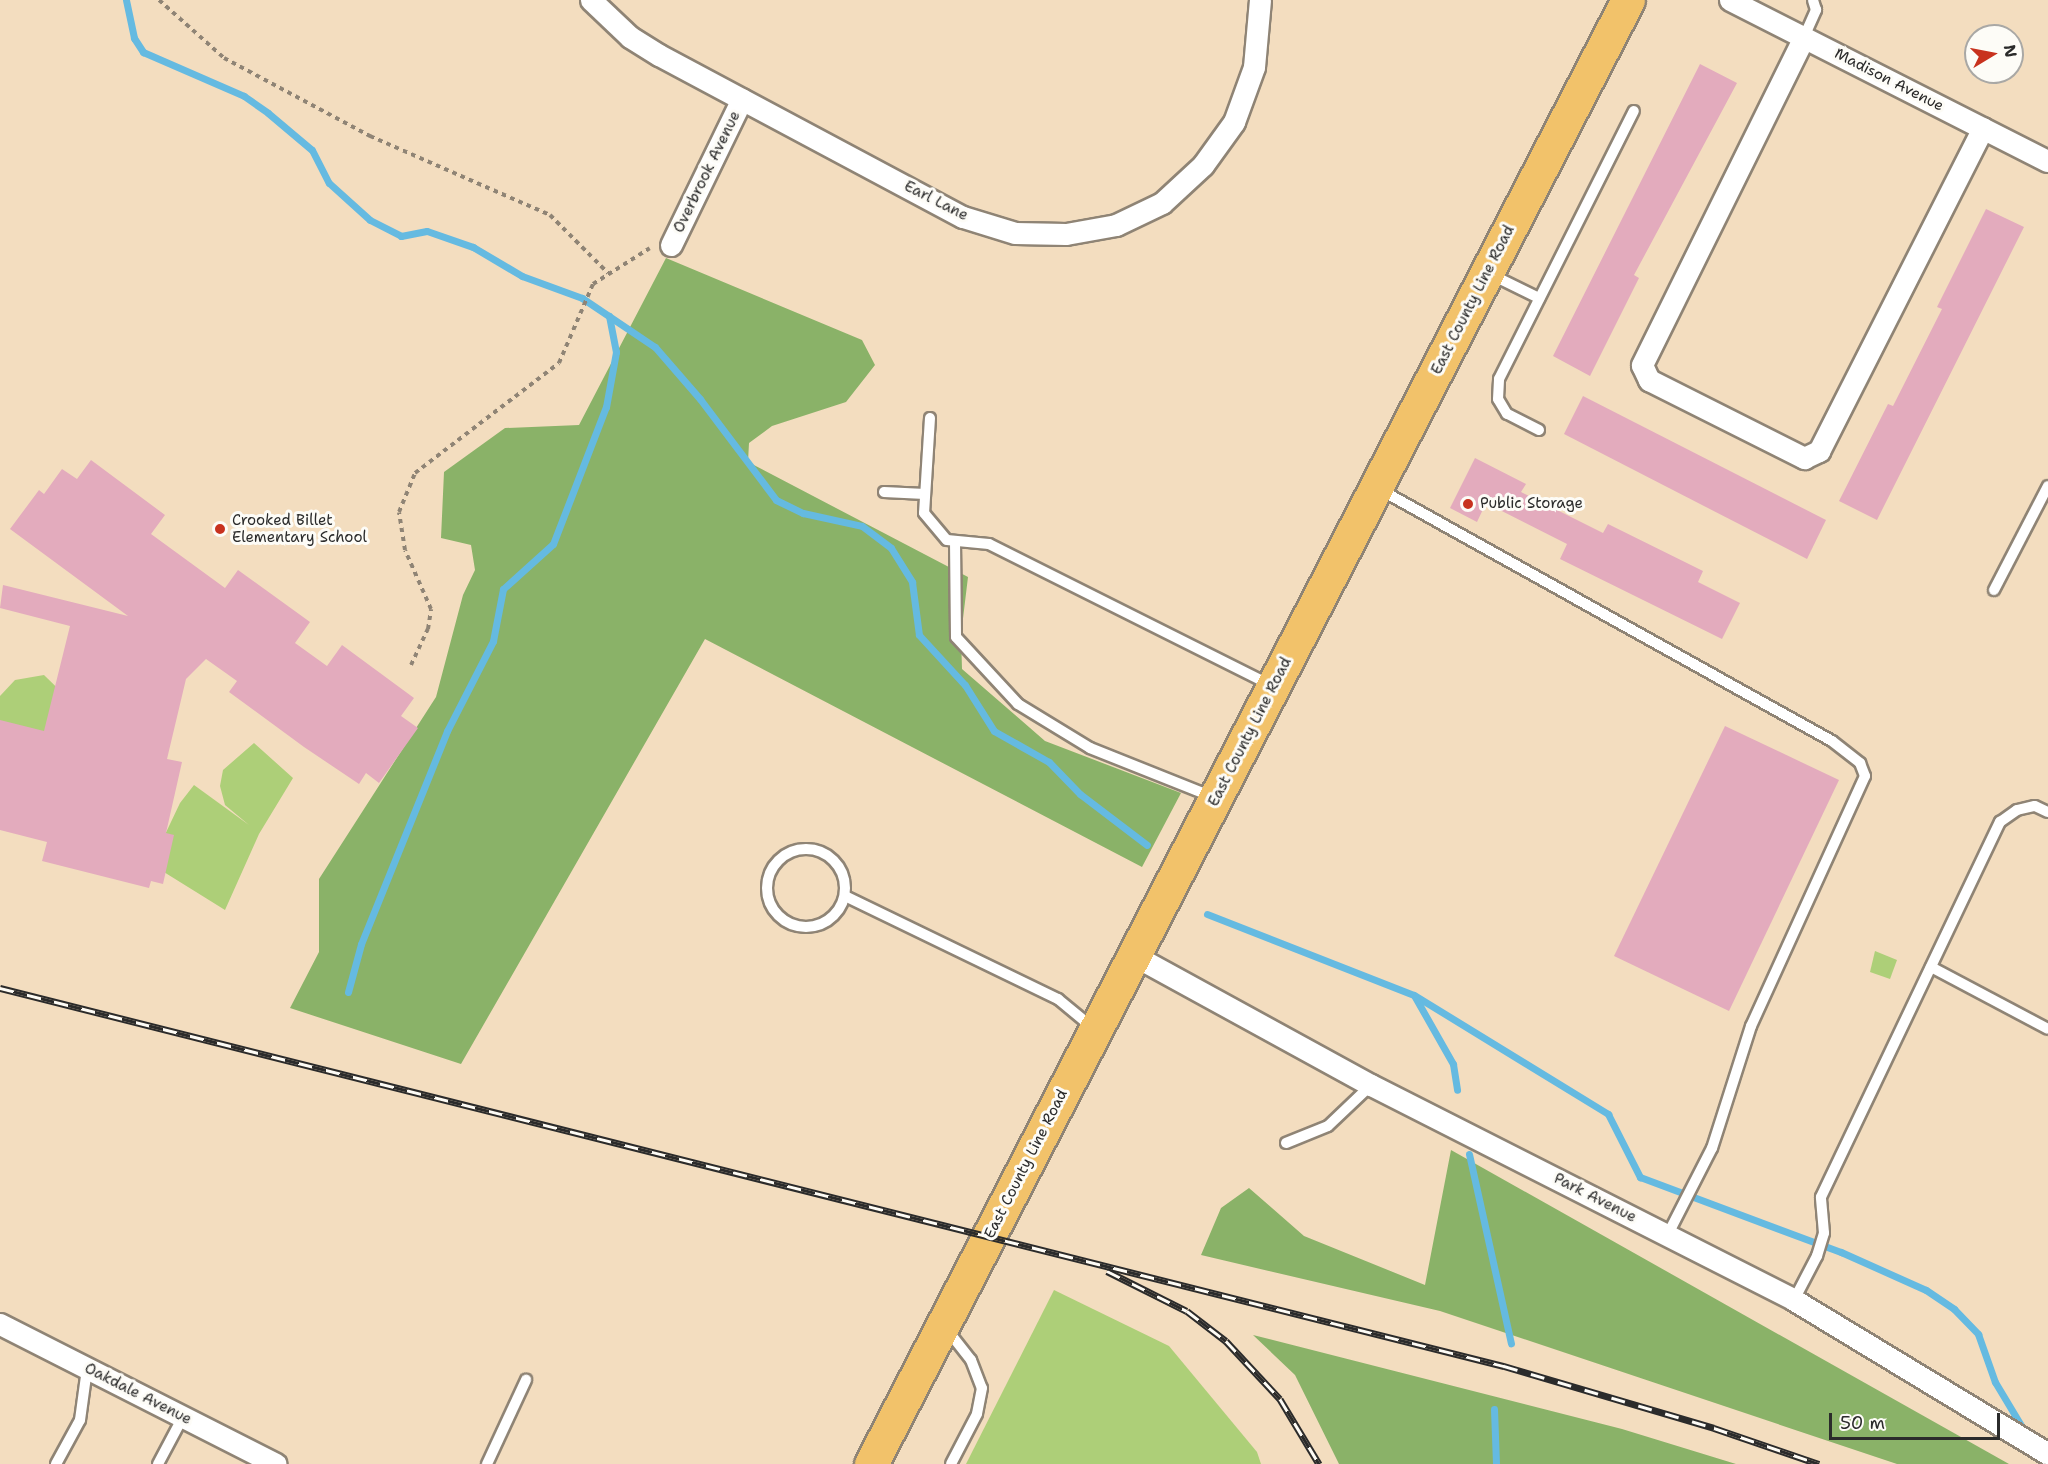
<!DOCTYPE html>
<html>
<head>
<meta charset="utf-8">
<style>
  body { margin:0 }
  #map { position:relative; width:2048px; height:1464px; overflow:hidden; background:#f3ddbf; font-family:"Shantell Sans",sans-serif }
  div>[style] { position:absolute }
  .green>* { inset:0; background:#adcf78 }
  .forest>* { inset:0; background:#8ab268 }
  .stream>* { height:7px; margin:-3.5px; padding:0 3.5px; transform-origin:3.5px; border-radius:3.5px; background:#65bae1 }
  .building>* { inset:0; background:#e3abbd }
  .path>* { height:4px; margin-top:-2px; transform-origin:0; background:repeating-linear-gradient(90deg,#8f8475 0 4.5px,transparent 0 9px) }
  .roads { filter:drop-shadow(2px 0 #8f8475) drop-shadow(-2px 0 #8f8475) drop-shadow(0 2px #8f8475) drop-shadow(0 -2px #8f8475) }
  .lane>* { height:10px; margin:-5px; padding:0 5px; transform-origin:5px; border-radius:5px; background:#fff }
  .lane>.ring { margin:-5px; padding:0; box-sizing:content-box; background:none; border:10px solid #fff; border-radius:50% }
  .street>* { height:21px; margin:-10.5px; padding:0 10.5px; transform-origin:10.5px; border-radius:10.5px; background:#fff }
  .primary>* { height:33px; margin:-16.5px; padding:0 16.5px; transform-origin:16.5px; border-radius:16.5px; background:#f2c26a }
  .rail>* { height:7px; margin-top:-3.5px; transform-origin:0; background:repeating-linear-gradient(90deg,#fdfcf7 0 14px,#2b2b2b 0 28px); box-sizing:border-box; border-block:2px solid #2b2b2b }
  .dots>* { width:16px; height:16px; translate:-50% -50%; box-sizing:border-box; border:3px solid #fdfcf7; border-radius:50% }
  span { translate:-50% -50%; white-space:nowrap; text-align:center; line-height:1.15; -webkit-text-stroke:6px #fdfcf7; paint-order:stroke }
  .street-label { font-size:15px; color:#2b2b2b }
  .poi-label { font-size:15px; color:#2b2b2b }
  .left { translate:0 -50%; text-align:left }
  .north { position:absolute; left:1964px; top:24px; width:60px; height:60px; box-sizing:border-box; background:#fdfcf7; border:2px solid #a9a8a5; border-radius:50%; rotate:80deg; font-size:16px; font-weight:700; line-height:24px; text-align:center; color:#2b2b2b }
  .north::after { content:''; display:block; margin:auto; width:21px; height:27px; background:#c8321e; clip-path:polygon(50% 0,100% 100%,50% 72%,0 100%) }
  .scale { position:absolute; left:1829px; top:1413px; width:171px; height:27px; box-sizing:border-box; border:3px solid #2b2b2b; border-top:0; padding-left:8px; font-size:18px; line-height:21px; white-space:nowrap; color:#2b2b2b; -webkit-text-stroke:4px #fdfcf7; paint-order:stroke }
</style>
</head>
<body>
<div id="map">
  <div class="green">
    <div style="clip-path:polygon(44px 675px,81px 711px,49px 746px,0 751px,0 696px,15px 680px)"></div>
    <div style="clip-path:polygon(254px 743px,293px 778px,259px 834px,225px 910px,151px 864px,180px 803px,194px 785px,249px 825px,225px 805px,220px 786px,223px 770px)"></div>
    <div style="clip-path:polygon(1875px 951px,1897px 960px,1890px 979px,1870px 972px)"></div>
    <div style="clip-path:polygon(1054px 1290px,1169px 1346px,1257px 1452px,1261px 1464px,966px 1464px)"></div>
  </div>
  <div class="forest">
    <div style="clip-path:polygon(666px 258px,862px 340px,875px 365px,846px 402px,772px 426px,749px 443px,748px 462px,968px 577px,961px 635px,962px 669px,1045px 741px,1181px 793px,1142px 867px,705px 639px,461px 1064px,290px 1008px,319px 952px,319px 879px,436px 697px,463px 595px,475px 570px,471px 545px,441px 538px,444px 472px,505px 428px,579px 425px)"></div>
    <div style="clip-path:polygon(1451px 1150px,2009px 1464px,1897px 1464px,1440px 1311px,1201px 1255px,1221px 1208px,1249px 1188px,1304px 1236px,1425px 1285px)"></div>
    <div style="clip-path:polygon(1253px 1335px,1622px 1429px,1736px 1464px,1339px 1464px,1295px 1375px)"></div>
  </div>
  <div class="stream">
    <div style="left:126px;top:0;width:39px;rotate:78deg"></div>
    <div style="left:134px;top:38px;width:17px;rotate:57deg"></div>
    <div style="left:143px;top:52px;width:110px;rotate:23.5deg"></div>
    <div style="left:244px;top:96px;width:29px;rotate:35deg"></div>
    <div style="left:268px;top:113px;width:57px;rotate:40.1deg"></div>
    <div style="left:312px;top:150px;width:37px;rotate:63deg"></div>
    <div style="left:329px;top:183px;width:55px;rotate:42.1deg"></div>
    <div style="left:370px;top:220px;width:35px;rotate:27deg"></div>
    <div style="left:401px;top:236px;width:26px;rotate:-11deg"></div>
    <div style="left:427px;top:231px;width:49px;rotate:19.2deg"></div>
    <div style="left:473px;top:247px;width:57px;rotate:30.6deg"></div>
    <div style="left:522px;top:276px;width:64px;rotate:20.1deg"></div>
    <div style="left:582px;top:298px;width:88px;rotate:33.9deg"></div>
    <div style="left:655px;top:347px;width:69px;rotate:49.1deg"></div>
    <div style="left:700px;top:399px;width:126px;rotate:53deg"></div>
    <div style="left:776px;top:500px;width:30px;rotate:26deg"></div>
    <div style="left:803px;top:513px;width:60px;rotate:12.4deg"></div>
    <div style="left:862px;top:526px;width:36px;rotate:37deg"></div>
    <div style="left:891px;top:548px;width:40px;rotate:58deg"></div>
    <div style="left:912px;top:582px;width:53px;rotate:82.5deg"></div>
    <div style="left:919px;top:635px;width:68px;rotate:47.4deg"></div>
    <div style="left:965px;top:685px;width:54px;rotate:57.8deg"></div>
    <div style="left:994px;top:731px;width:63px;rotate:29.4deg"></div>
    <div style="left:1049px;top:762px;width:45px;rotate:45.9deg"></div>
    <div style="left:1080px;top:794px;width:84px;rotate:37.3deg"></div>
    <div style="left:1207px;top:914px;width:222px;rotate:21.4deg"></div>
    <div style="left:1414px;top:995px;width:228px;rotate:31.5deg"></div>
    <div style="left:1608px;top:1114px;width:71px;rotate:63.1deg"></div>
    <div style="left:1640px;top:1177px;width:215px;rotate:20.5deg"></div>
    <div style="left:1841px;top:1252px;width:93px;rotate:24.1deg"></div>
    <div style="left:1926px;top:1290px;width:34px;rotate:34deg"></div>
    <div style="left:1954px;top:1309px;width:35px;rotate:46deg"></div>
    <div style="left:1978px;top:1334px;width:51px;rotate:70.5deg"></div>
    <div style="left:1995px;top:1382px;width:58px;rotate:59deg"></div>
    <div style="left:348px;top:992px;width:50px;rotate:-74.8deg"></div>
    <div style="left:361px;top:944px;width:230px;rotate:-68deg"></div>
    <div style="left:447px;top:731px;width:101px;rotate:-62.9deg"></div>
    <div style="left:493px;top:641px;width:53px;rotate:-79.1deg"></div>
    <div style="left:503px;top:589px;width:67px;rotate:-42deg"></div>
    <div style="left:553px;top:544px;width:147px;rotate:-68.9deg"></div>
    <div style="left:606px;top:407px;width:56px;rotate:-79.7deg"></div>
    <div style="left:616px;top:352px;width:37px;rotate:-101deg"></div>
    <div style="left:1415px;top:997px;width:77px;rotate:60.4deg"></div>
    <div style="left:1453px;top:1064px;width:26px;rotate:81deg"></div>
    <div style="left:1469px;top:1154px;width:194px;rotate:77.5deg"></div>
    <div style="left:1494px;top:1409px;width:55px;rotate:87.9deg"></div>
  </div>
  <div class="building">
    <div style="clip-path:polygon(1700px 64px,1737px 83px,1634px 275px,1639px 278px,1590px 376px,1553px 356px)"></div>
    <div style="clip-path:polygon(1986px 209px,2024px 227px,1877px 520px,1839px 501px,1888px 404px,1893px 406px,1942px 309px,1937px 307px)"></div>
    <div style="clip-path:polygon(1583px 396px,1826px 520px,1807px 559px,1564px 434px)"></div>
    <div style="clip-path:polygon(1475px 458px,1526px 484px,1521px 492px,1603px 533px,1608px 524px,1703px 571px,1698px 582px,1740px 603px,1722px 639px,1560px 559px,1567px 544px,1486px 503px,1477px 522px,1450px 508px)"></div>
    <div style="clip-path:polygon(91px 460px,165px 515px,151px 534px,225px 588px,238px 570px,310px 622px,295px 643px,327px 666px,342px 645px,414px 698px,401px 716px,418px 728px,379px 783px,366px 773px,359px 784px,304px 747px,229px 692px,237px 681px,206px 659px,186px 679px,167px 759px,182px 762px,166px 833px,174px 835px,163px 884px,151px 881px,149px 888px,42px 861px,47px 842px,0 830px,0 720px,44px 731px,70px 626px,0 608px,3px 585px,128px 616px,10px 529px,39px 490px,44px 494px,62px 469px,77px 479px)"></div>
    <div style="clip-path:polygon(1725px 726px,1839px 780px,1729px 1011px,1614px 956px)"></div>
  </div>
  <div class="path">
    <div style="left:159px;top:0;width:87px;rotate:41.7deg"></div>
    <div style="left:224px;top:58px;width:166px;rotate:28.1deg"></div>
    <div style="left:370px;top:136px;width:197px;rotate:23.7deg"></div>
    <div style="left:550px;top:215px;width:82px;rotate:45deg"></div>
    <div style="left:411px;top:665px;width:40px;rotate:-65deg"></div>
    <div style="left:428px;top:629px;width:20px;rotate:-81deg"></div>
    <div style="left:431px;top:609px;width:64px;rotate:-113.8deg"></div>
    <div style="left:405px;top:550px;width:38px;rotate:-99deg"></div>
    <div style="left:399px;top:512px;width:42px;rotate:-67.7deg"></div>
    <div style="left:415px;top:473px;width:181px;rotate:-37.4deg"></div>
    <div style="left:559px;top:363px;width:86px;rotate:-66.7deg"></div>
    <div style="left:593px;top:284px;width:67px;rotate:-32.3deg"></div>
  </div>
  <div class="roads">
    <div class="lane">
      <div style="left:1804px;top:37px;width:30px;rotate:-66deg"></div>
      <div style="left:1816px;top:10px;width:10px;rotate:-107deg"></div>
      <div style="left:1490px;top:274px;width:55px;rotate:26.1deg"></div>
      <div style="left:930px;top:418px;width:95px;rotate:93.6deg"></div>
      <div style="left:924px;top:513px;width:35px;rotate:50deg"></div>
      <div style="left:947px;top:540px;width:42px;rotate:5.4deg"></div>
      <div style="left:989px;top:544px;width:313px;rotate:26.6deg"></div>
      <div style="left:1539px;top:430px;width:36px;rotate:-153deg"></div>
      <div style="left:1507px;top:414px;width:17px;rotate:-121deg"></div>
      <div style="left:1498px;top:399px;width:20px;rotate:-87deg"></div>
      <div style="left:1499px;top:379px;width:300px;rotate:-63.3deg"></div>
      <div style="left:1379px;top:489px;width:518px;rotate:29.09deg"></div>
      <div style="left:1832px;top:741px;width:36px;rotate:38deg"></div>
      <div style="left:1860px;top:763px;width:14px;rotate:69deg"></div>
      <div style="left:1865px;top:776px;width:275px;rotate:114.5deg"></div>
      <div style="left:1751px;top:1026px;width:128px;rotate:107.7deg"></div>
      <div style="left:1712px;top:1148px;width:97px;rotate:117.1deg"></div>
      <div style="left:884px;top:492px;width:41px;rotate:2.8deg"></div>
      <div style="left:955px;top:541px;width:96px;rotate:89.4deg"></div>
      <div style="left:956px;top:637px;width:91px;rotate:47.2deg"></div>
      <div style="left:1018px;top:704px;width:84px;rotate:31.4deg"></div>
      <div style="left:1090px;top:748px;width:132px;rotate:21.7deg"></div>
      <div style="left:1994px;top:590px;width:117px;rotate:-62.6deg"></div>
      <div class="ring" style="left:767px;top:849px;width:68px;height:68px"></div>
      <div style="left:845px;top:896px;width:237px;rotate:25.8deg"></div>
      <div style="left:1058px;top:999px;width:45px;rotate:39.6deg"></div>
      <div style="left:1931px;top:967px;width:132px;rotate:27.9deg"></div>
      <div style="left:1286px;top:1143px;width:45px;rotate:-22deg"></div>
      <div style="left:1328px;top:1126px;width:59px;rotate:-43.6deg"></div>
      <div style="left:1794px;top:1300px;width:50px;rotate:-62.4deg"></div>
      <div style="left:1817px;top:1256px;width:24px;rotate:-73deg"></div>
      <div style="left:1824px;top:1233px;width:36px;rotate:-95deg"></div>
      <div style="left:1821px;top:1197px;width:416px;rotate:-64.5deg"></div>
      <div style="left:2000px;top:822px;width:21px;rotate:-35deg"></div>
      <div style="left:2017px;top:810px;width:18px;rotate:-13deg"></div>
      <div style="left:2035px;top:806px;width:14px;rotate:25deg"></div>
      <div style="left:945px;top:1327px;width:42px;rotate:51.8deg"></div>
      <div style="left:971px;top:1360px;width:30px;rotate:69deg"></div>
      <div style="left:982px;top:1388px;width:26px;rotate:101deg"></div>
      <div style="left:977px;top:1414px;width:56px;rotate:117.5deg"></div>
      <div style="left:56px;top:1464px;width:50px;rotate:-61.4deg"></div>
      <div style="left:80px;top:1420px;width:51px;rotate:-82.2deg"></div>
      <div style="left:158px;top:1464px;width:53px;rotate:-62deg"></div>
      <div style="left:487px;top:1464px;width:93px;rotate:-65.1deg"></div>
    </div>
    <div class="street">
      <div style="left:591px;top:0;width:54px;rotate:43.5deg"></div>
      <div style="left:630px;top:37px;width:34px;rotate:32deg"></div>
      <div style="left:659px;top:55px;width:344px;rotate:28.1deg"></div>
      <div style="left:963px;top:217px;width:54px;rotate:17.1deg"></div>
      <div style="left:1015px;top:233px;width:51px;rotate:1.1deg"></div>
      <div style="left:1066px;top:234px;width:51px;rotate:-10.2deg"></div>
      <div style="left:1116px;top:225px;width:51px;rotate:-25.6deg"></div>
      <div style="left:1162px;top:203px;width:56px;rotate:-42.8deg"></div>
      <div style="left:1203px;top:165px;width:53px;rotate:-54.2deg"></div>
      <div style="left:1234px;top:122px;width:59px;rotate:-70deg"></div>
      <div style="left:1254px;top:67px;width:67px;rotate:-84.9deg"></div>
      <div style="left:1730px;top:0;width:356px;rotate:26.9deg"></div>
      <div style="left:1804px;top:37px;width:366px;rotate:116.3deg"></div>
      <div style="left:1642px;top:365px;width:17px;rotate:65deg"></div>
      <div style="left:1649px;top:380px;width:174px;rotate:26.7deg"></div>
      <div style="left:1804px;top:458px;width:17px;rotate:-25deg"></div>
      <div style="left:1819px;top:451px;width:362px;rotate:-63.1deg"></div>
      <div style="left:671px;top:245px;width:162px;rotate:-64.1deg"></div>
      <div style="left:1135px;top:956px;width:269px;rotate:28.7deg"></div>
      <div style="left:1371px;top:1085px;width:475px;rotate:26.9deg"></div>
      <div style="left:1794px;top:1300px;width:297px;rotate:31.2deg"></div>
      <div style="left:0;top:1324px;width:309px;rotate:26.9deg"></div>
    </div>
    <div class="primary">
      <div style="left:871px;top:1464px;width:1648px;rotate:-62.66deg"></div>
    </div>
  </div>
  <div class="rail">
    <div style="left:0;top:988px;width:1551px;rotate:14.11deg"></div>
    <div style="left:1504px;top:1366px;width:219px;rotate:16.4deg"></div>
    <div style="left:1714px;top:1428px;width:111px;rotate:18.9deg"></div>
    <div style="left:1107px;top:1271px;width:89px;rotate:26.6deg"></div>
    <div style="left:1187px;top:1311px;width:49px;rotate:37.6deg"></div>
    <div style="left:1226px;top:1341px;width:79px;rotate:47deg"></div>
    <div style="left:1280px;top:1399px;width:76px;rotate:59deg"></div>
  </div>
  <div class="dots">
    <div style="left:1468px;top:504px;background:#c8321e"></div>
    <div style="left:220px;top:529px;background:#c8321e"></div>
  </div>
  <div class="street-label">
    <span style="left:1889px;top:80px;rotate:27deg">Madison Avenue</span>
    <span style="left:707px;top:172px;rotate:-64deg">Overbrook Avenue</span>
    <span style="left:936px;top:201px;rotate:27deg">Earl Lane</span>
    <span style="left:1473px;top:300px;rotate:-63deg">East County Line Road</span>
    <span style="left:1250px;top:732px;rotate:-63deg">East County Line Road</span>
    <span style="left:1026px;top:1164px;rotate:-63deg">East County Line Road</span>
    <span style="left:1595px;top:1198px;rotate:27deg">Park Avenue</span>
    <span style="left:138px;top:1394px;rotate:27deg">Oakdale Avenue</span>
  </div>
  <div class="poi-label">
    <span class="left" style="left:1480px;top:504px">Public Storage</span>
    <span class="left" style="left:232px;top:529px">Crooked Billet<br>Elementary School</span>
  </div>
  <div class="north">N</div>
  <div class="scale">50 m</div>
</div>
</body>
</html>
